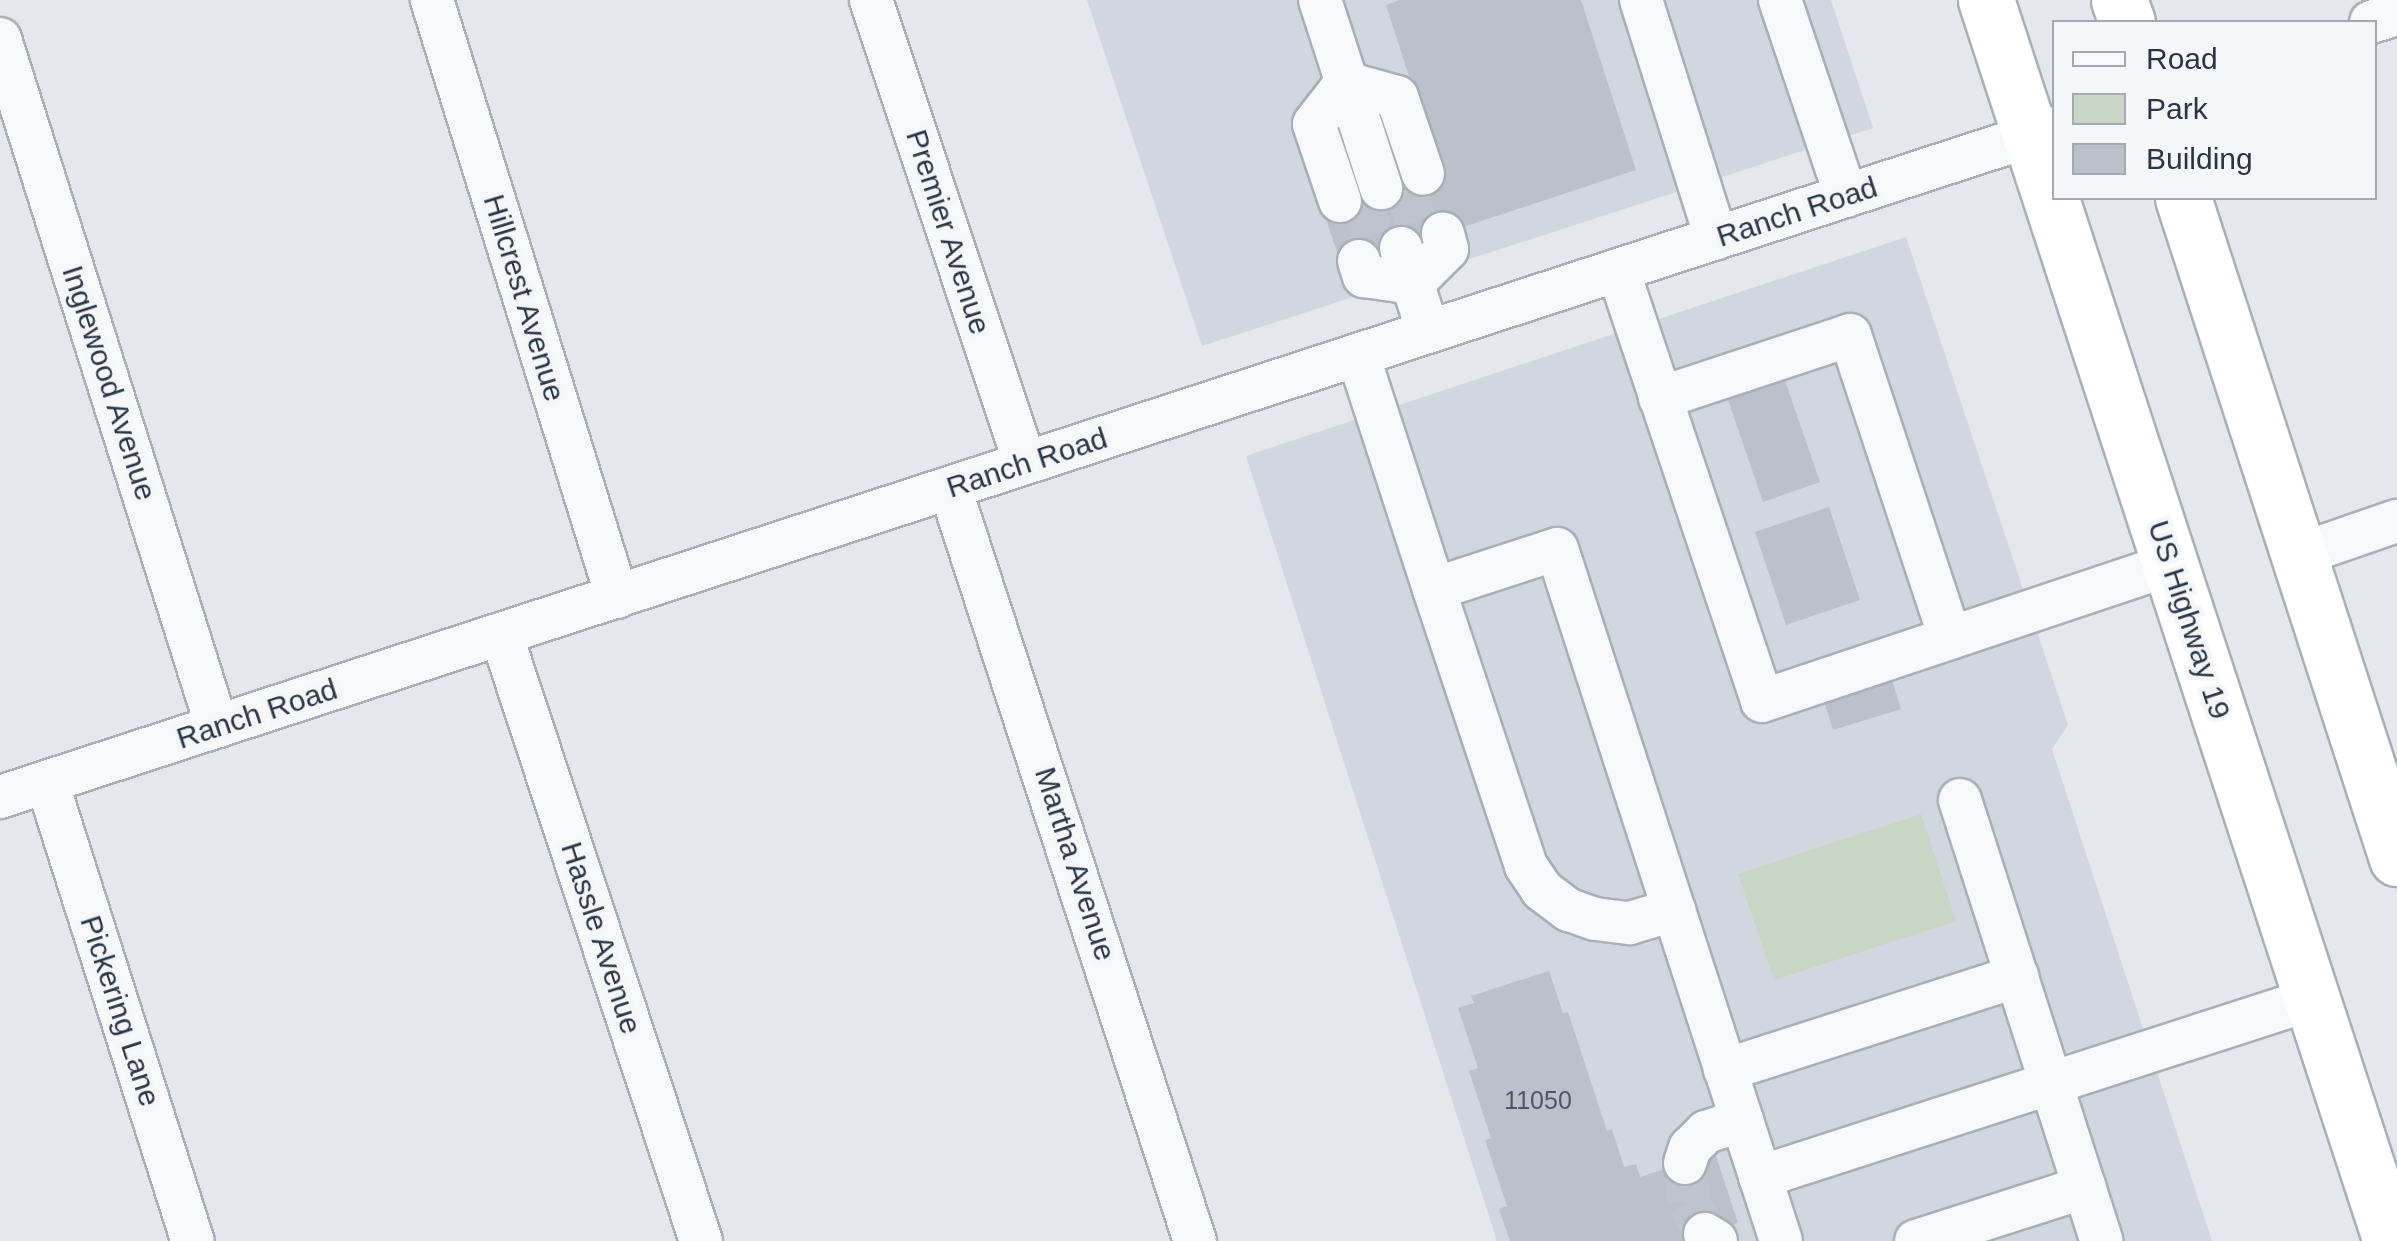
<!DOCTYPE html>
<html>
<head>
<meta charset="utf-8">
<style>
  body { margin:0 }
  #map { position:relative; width:2397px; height:1241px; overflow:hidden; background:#e4e7ec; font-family:Helvetica,sans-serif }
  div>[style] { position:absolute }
  .built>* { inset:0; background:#d2d6de }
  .green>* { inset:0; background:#c9d6c5 }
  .building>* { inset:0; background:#bbc0ca }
  .minor-tunnel>* { height:42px; margin-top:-21px; transform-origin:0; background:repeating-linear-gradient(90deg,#bfc3cb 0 42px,transparent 0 63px) }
  .roads { filter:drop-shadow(2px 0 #a9aeb7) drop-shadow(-2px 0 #a9aeb7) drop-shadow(0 2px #a9aeb7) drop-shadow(0 -2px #a9aeb7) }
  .minor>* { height:42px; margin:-21px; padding:0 21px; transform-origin:21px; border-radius:21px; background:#f7f8fa }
  .highway>* { height:55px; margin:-27.5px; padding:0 27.5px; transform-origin:27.5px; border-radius:27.5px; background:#fff }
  span { translate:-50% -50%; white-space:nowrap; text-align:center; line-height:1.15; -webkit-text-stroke:9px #f4f6f9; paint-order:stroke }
  .number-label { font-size:25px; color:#4f5766 }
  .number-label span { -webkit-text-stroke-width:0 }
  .street-label { font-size:30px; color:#2b3445 }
  .legend { position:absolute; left:2052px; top:20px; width:325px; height:180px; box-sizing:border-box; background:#f4f6f9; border:2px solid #a4a8b1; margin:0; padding:12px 18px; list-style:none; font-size:30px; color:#2b3445 }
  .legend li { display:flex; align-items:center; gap:20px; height:50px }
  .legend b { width:50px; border:2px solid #a4a8b1 }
</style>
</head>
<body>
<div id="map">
  <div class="built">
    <div style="clip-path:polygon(1087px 0,1831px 0,1873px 128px,1202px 346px)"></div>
    <div style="clip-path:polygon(1906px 237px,2068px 725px,2052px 749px,2212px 1241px,1497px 1241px,1246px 456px)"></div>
  </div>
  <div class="green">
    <div style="clip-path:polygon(1921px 814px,1956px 921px,1774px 980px,1738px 874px)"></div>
  </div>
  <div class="building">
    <div style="clip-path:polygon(1400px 0,1581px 0,1636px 170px,1342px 267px,1322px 207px,1439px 169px,1386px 5px)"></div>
    <div style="clip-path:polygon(1783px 375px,1820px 482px,1763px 502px,1726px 394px)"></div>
    <div style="clip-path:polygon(1829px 507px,1860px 600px,1786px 625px,1755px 532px)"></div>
    <div style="clip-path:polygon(1891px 677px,1901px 709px,1833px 730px,1823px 698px)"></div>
    <div style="clip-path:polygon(1549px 971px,1563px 1013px,1568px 1012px,1607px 1131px,1612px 1129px,1624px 1167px,1636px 1164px,1640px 1177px,1715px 1153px,1738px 1223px,1684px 1241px,1510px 1241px,1499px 1209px,1507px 1206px,1485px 1140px,1491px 1138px,1469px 1071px,1478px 1068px,1458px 1008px,1474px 1003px,1471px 996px)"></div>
  </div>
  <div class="minor-tunnel">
    <div style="left:1402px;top:181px;width:63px;rotate:71.6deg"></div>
    <div style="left:1360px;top:195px;width:63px;rotate:72.4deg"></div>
    <div style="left:1685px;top:1163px;width:39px;rotate:84deg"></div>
    <div style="left:1689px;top:1202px;width:36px;rotate:63deg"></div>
  </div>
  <div class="roads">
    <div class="minor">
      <div style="left:432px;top:0;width:625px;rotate:72.78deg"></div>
      <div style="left:871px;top:0;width:488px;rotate:71.6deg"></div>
      <div style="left:1320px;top:0;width:198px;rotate:72deg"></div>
      <div style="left:1641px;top:0;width:250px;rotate:72.5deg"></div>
      <div style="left:1780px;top:0;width:207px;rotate:71.4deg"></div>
      <div style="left:2371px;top:22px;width:27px;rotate:-17deg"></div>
      <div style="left:0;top:39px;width:721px;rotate:72.49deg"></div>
      <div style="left:1346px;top:83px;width:53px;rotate:15.4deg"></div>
      <div style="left:1397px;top:97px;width:81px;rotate:71.3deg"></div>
      <div style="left:1340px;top:201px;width:81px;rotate:-108.7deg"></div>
      <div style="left:1314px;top:124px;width:52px;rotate:-52deg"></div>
      <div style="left:1401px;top:248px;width:87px;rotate:72deg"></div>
      <div style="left:1359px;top:261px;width:16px;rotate:72deg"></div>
      <div style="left:1364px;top:276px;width:49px;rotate:8.1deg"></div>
      <div style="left:1618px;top:270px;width:454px;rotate:71.5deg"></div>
      <div style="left:1762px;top:701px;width:431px;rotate:-18.5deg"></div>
      <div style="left:1413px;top:283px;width:48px;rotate:-45deg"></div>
      <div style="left:1447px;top:249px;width:16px;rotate:-105deg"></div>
      <div style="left:1358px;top:355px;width:246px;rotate:72deg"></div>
      <div style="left:1434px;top:589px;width:129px;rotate:-18deg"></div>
      <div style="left:1557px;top:549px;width:727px;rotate:72.06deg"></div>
      <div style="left:1660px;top:398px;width:200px;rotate:-18.3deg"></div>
      <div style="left:1850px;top:335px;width:319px;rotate:71.7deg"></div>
      <div style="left:950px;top:488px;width:792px;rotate:71.98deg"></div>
      <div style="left:2298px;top:555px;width:105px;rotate:-19deg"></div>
      <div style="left:1434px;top:589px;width:292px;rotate:71.6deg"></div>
      <div style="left:1526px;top:866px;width:29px;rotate:56deg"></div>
      <div style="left:1542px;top:890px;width:34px;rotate:37deg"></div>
      <div style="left:1569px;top:910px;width:28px;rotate:19deg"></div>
      <div style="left:1595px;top:919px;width:35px;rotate:7deg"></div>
      <div style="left:1630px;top:923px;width:46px;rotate:-16.5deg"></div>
      <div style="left:501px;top:634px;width:639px;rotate:71.76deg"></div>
      <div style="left:47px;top:782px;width:482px;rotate:72.4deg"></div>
      <div style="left:0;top:797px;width:2160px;rotate:-18.04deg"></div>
      <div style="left:1960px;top:800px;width:463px;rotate:72.2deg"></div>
      <div style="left:1725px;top:1070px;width:307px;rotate:-17.8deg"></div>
      <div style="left:1685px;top:1163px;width:16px;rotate:-72deg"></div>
      <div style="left:1690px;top:1148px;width:23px;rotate:-45deg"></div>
      <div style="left:1706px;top:1132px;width:38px;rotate:-18deg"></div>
      <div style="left:1760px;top:1177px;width:580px;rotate:-17.87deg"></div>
      <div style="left:1705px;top:1234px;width:13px;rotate:32deg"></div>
      <div style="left:1916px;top:1241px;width:177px;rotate:-17.7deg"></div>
    </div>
    <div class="highway">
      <div style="left:1986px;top:0;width:1305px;rotate:71.93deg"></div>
      <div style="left:2119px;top:0;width:23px;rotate:70deg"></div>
      <div style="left:2183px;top:198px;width:694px;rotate:72.04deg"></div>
    </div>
  </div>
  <div class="number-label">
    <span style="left:1538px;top:1100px">11050</span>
  </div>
  <div class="street-label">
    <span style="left:1797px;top:212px;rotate:-18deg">Ranch Road</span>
    <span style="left:948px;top:232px;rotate:72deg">Premier Avenue</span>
    <span style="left:524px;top:298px;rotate:73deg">Hillcrest Avenue</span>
    <span style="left:109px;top:383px;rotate:72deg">Inglewood Avenue</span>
    <span style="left:1027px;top:463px;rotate:-18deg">Ranch Road</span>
    <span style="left:2189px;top:620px;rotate:72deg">US Highway 19</span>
    <span style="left:257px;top:714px;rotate:-18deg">Ranch Road</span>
    <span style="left:1075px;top:864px;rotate:72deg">Martha Avenue</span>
    <span style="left:601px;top:938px;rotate:72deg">Hassle Avenue</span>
    <span style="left:120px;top:1011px;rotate:72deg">Pickering Lane</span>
  </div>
  <ul class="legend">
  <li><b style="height:12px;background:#f7f8fa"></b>Road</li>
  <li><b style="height:28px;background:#c9d6c5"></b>Park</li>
  <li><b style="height:28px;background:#bbc0ca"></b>Building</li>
  </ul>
</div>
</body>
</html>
